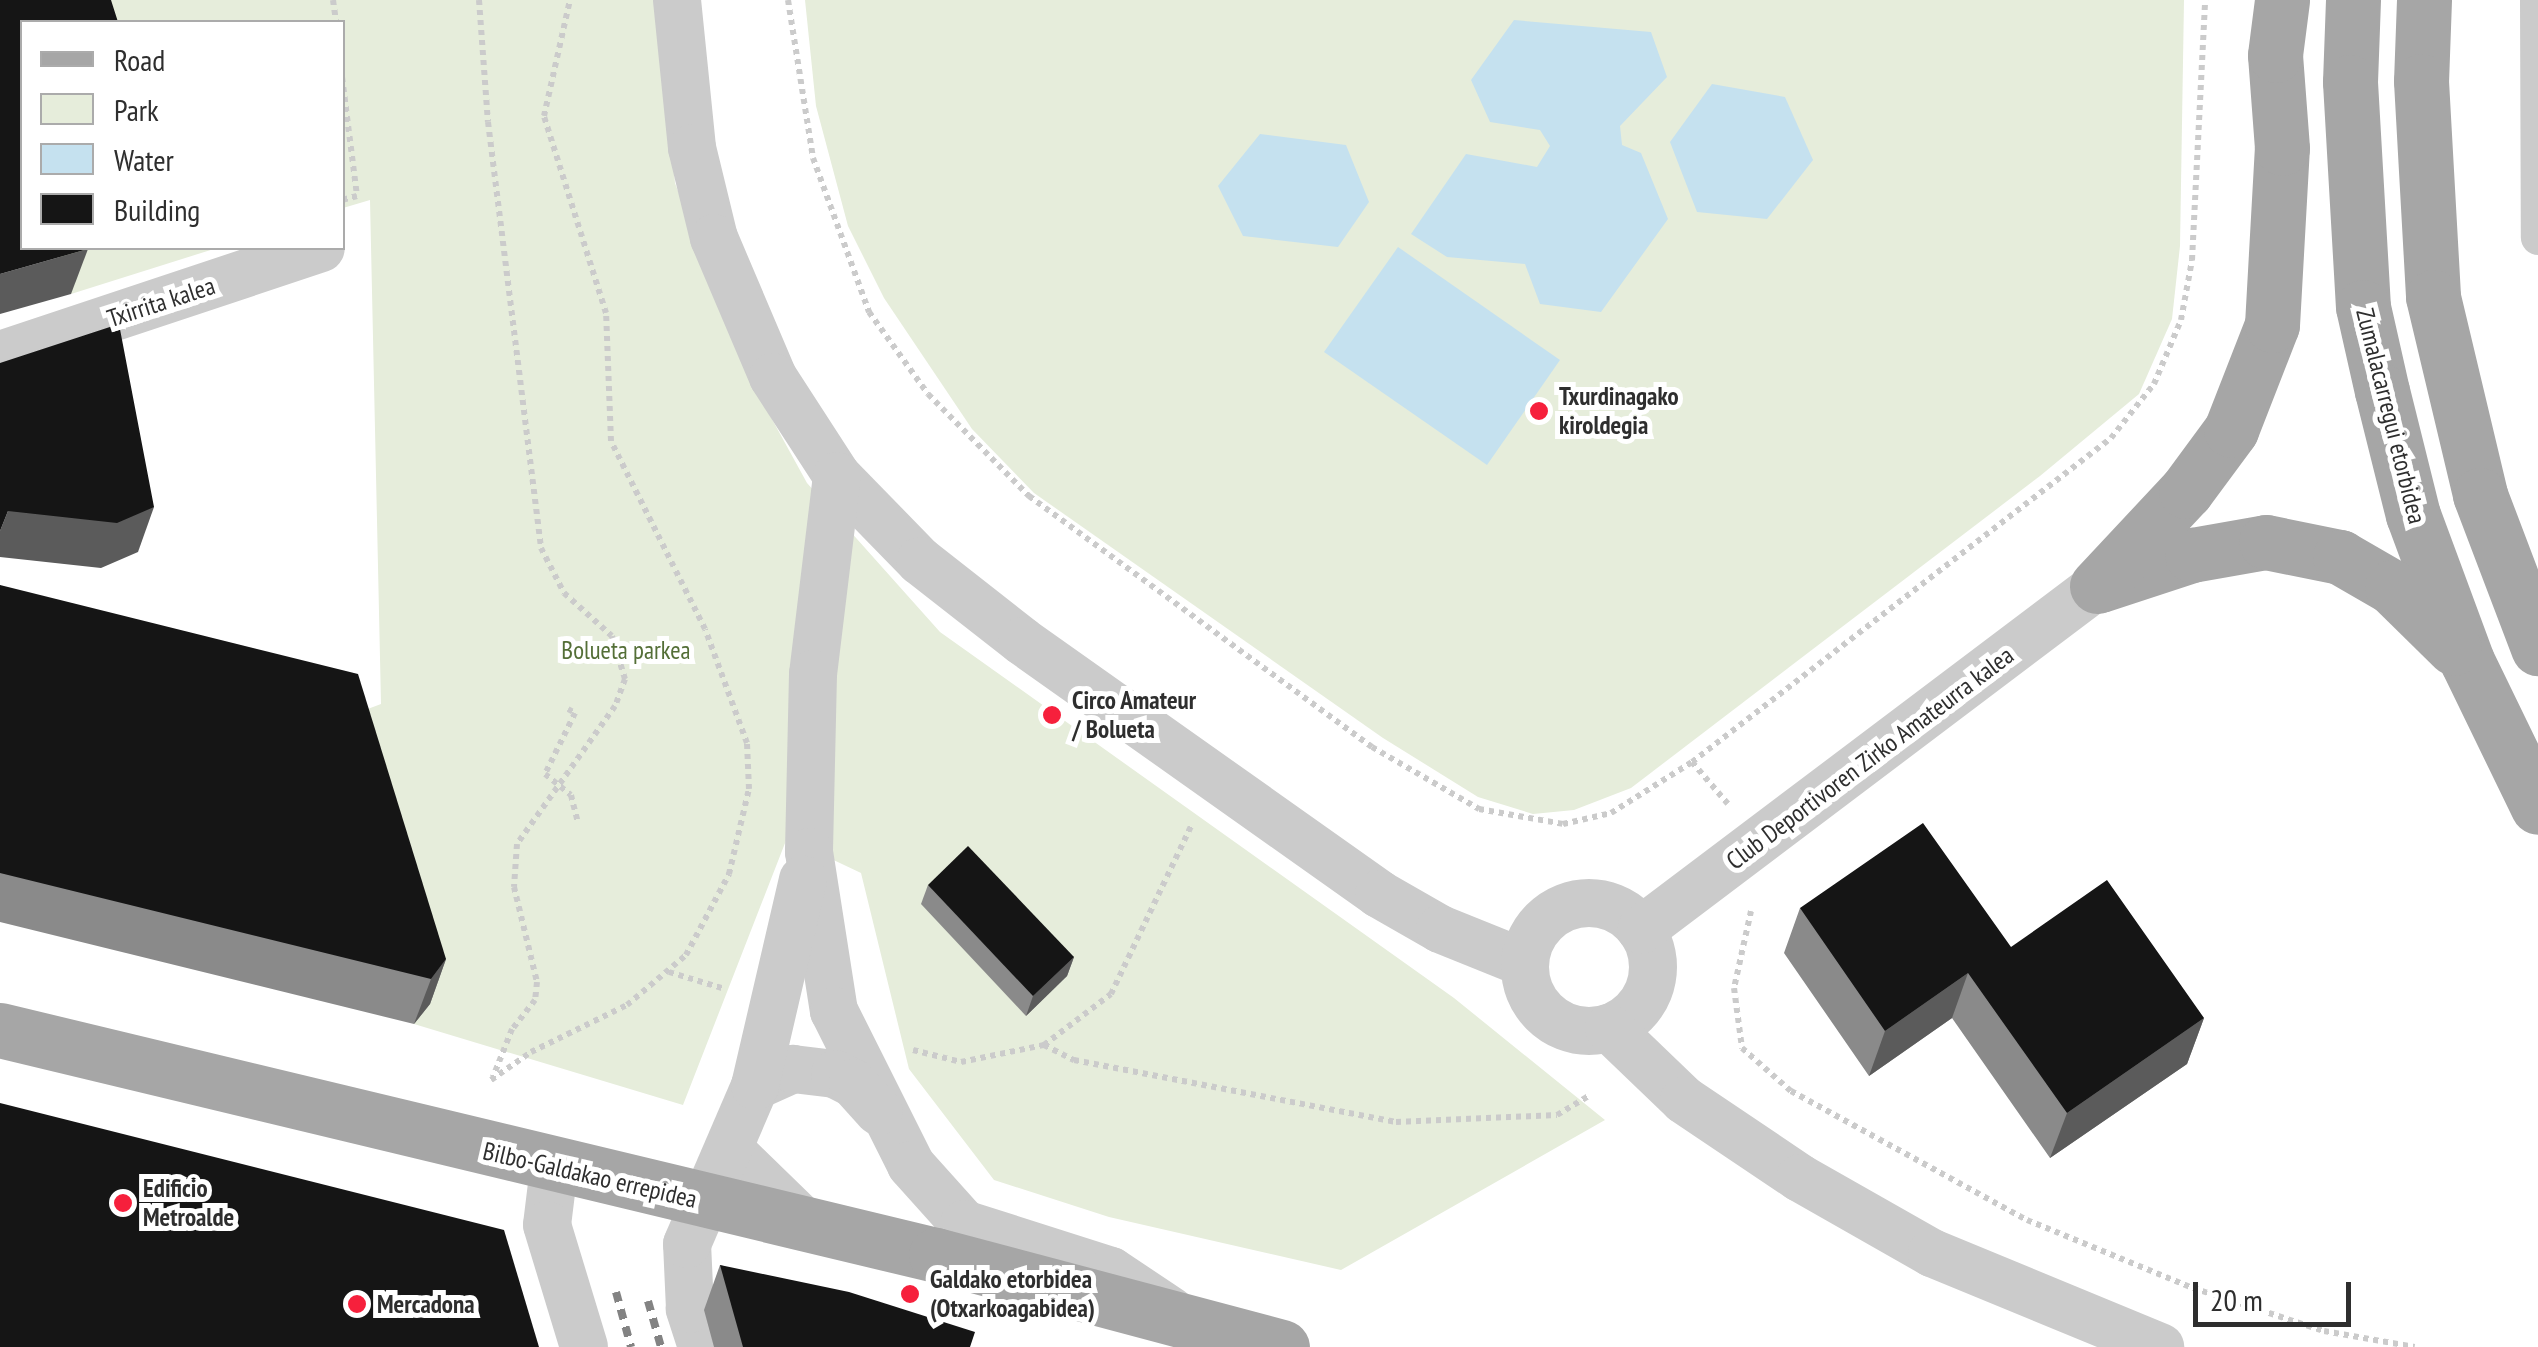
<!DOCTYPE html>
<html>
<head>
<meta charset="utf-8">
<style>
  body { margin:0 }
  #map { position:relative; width:2538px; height:1347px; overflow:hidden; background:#fff; font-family:"PT Sans Narrow",sans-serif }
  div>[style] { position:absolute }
  .green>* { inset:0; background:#e6eddb }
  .water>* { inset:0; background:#c5e1ef }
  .path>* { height:6px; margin-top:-3px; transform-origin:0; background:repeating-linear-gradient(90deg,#cbcbcb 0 5px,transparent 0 10px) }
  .pedestrian>* { height:35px; margin:-17.5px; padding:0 17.5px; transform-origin:17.5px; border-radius:17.5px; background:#cbcbcb }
  .minor>* { height:48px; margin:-24px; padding:0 24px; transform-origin:24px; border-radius:24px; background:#cbcbcb }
  .minor>.ring { margin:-24px; padding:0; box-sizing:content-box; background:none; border:48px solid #cbcbcb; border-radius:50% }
  .primary>* { height:55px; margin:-27.5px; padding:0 27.5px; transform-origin:27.5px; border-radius:27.5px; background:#a6a6a6 }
  .rail>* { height:8px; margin-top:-4px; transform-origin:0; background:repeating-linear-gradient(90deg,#838383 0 10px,transparent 0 18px) }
  .wall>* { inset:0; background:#8a8a8a }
  .shaded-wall>* { inset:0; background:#5b5b5b }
  .building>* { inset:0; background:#151515 }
  .dots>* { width:28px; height:28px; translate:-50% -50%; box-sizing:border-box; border:5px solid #fff; border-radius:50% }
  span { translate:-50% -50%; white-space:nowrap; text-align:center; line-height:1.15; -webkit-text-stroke:10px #fff; paint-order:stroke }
  .street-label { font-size:25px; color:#2e2e2e }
  .poi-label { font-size:25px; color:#2e2e2e; font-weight:700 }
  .left { translate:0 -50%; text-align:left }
  .park-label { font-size:25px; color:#546f37 }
  .legend { position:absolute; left:20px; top:20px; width:325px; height:230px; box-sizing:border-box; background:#fff; border:2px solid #ababab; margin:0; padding:12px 18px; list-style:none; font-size:30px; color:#2e2e2e }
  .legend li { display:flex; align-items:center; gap:20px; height:50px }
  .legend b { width:50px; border:2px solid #ababab }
  .scale { position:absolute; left:2193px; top:1282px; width:158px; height:45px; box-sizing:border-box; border:5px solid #2e2e2e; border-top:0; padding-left:12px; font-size:30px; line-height:35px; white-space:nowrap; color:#2e2e2e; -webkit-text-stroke:8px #fff; paint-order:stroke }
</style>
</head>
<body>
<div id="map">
  <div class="green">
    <div style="clip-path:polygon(82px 0,659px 0,675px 183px,745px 370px,807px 483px,940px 632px,1454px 998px,1605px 1120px,1341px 1270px,1109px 1217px,994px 1180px,909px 1069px,861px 873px,787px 838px,683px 1105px,414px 1024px,341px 719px,381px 704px,370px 200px,343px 208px,342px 22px,88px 22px)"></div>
    <div style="clip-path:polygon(805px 0,2184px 0,2180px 246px,2172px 319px,2139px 394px,2040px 476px,1631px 788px,1574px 810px,1533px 814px,1478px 797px,1383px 738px,1034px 493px,972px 429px,884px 298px,848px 226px,816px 106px)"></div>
    <div style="clip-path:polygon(58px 248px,217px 248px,71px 294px)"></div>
  </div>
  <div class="water">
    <div style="clip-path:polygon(1514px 20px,1651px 32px,1667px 77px,1620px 126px,1622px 145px,1641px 153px,1668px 219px,1601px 312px,1540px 304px,1525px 264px,1447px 257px,1411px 234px,1466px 154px,1537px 167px,1550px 146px,1540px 130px,1490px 122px,1471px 80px)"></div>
    <div style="clip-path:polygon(1712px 84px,1785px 97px,1813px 160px,1767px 219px,1697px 212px,1670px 142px)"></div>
    <div style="clip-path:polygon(1260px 134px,1346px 145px,1369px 202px,1338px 247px,1243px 236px,1218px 186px)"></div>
    <div style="clip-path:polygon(1398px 247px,1560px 360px,1487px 465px,1324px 352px)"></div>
  </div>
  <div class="path">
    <div style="left:333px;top:0;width:22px;rotate:82deg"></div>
    <div style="left:479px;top:0;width:122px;rotate:85.8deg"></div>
    <div style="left:488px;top:122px;width:429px;rotate:82.9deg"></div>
    <div style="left:541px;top:548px;width:51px;rotate:62.9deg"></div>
    <div style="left:564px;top:593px;width:64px;rotate:41.9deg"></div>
    <div style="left:612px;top:636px;width:45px;rotate:73.2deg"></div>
    <div style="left:625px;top:679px;width:29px;rotate:110deg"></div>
    <div style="left:615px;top:706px;width:169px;rotate:125.4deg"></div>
    <div style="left:517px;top:844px;width:43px;rotate:94deg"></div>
    <div style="left:514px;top:887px;width:98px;rotate:76.4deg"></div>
    <div style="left:537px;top:982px;width:18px;rotate:96deg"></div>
    <div style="left:535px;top:1000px;width:37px;rotate:128deg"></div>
    <div style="left:512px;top:1029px;width:52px;rotate:111.6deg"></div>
    <div style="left:788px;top:0;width:160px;rotate:81deg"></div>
    <div style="left:813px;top:158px;width:164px;rotate:70deg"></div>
    <div style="left:869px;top:312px;width:101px;rotate:54.3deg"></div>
    <div style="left:928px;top:394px;width:144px;rotate:45.3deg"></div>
    <div style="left:1029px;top:496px;width:425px;rotate:36.2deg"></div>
    <div style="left:1372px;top:747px;width:124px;rotate:30.1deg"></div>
    <div style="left:1479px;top:809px;width:85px;rotate:10.1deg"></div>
    <div style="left:1563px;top:824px;width:49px;rotate:-12.9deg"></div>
    <div style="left:1611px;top:813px;width:96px;rotate:-32.2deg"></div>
    <div style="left:1692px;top:762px;width:55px;rotate:49.4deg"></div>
    <div style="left:342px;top:77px;width:120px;rotate:82.8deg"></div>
    <div style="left:357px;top:196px;width:16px;rotate:165deg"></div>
    <div style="left:568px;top:709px;width:8px;rotate:30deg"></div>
    <div style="left:575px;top:713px;width:68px;rotate:116.2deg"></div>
    <div style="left:545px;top:774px;width:33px;rotate:39deg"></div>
    <div style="left:571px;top:795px;width:29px;rotate:76deg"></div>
    <div style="left:1692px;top:762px;width:530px;rotate:-37.71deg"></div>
    <div style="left:2111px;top:438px;width:69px;rotate:-51.5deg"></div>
    <div style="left:2154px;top:384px;width:69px;rotate:-67.1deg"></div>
    <div style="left:2181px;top:320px;width:61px;rotate:-79.6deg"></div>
    <div style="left:2192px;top:260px;width:260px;rotate:-87.1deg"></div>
    <div style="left:1751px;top:911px;width:79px;rotate:102.4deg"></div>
    <div style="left:1734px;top:988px;width:61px;rotate:82.4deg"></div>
    <div style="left:1742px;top:1048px;width:65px;rotate:41.3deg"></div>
    <div style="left:1791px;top:1091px;width:269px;rotate:28.7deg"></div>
    <div style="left:2027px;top:1220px;width:179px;rotate:22.3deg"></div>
    <div style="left:2193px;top:1288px;width:138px;rotate:18.2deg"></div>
    <div style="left:2324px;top:1331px;width:92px;rotate:10deg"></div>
    <div style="left:669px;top:972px;width:59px;rotate:16.9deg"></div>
    <div style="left:1044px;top:1045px;width:34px;rotate:27deg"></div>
    <div style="left:1074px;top:1060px;width:328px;rotate:10.9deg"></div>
    <div style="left:1396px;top:1122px;width:161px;rotate:-2.5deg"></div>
    <div style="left:1557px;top:1115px;width:37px;rotate:-31deg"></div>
    <div style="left:913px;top:1050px;width:49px;rotate:14deg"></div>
    <div style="left:961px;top:1062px;width:85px;rotate:-11.6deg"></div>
    <div style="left:1044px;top:1045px;width:84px;rotate:-37.3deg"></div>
    <div style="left:1111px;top:994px;width:188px;rotate:-64.5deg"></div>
    <div style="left:491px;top:1080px;width:49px;rotate:-35deg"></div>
    <div style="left:531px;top:1052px;width:107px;rotate:-26.1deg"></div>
    <div style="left:627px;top:1005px;width:77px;rotate:-40.3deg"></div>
    <div style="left:686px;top:955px;width:92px;rotate:-62deg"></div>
    <div style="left:729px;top:874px;width:87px;rotate:-76.8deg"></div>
    <div style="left:749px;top:789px;width:46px;rotate:-92.5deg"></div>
    <div style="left:747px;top:743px;width:121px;rotate:-110.2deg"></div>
    <div style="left:705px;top:629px;width:210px;rotate:-116.6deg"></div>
    <div style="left:611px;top:441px;width:128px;rotate:-92.2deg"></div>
    <div style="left:606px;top:313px;width:207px;rotate:-107.5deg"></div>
    <div style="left:544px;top:116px;width:119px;rotate:-77.4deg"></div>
  </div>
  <div class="pedestrian">
    <div style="left:2537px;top:0;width:237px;rotate:89.8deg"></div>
  </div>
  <div class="minor">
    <div style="left:677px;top:0;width:149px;rotate:84.2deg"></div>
    <div style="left:692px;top:148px;width:93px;rotate:76.3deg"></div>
    <div style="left:714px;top:238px;width:151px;rotate:67deg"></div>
    <div style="left:773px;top:377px;width:118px;rotate:57.1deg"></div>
    <div style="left:837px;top:476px;width:119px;rotate:45.7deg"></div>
    <div style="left:920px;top:561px;width:130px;rotate:38.1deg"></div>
    <div style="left:1022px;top:641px;width:438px;rotate:35.3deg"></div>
    <div style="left:1379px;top:894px;width:70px;rotate:29.8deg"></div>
    <div style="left:1440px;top:929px;width:91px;rotate:22deg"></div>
    <div style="left:0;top:355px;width:338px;rotate:-18.4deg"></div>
    <div style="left:837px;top:476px;width:199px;rotate:96.9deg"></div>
    <div style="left:813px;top:674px;width:178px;rotate:91.3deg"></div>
    <div style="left:809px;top:852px;width:161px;rotate:81.1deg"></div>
    <div style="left:834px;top:1011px;width:172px;rotate:63.4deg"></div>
    <div style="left:911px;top:1165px;width:79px;rotate:48.1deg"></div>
    <div style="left:964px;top:1224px;width:154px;rotate:17.7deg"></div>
    <div style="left:1111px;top:1271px;width:72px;rotate:33.7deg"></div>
    <div class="ring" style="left:1525px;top:903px;width:80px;height:80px"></div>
    <div style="left:1641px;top:930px;width:571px;rotate:-37.03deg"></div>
    <div style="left:1609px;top:1028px;width:104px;rotate:43.8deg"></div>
    <div style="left:1684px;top:1100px;width:140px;rotate:33.9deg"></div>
    <div style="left:1800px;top:1178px;width:152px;rotate:29.6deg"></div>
    <div style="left:1932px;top:1253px;width:247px;rotate:22.4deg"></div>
    <div style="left:755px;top:1086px;width:42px;rotate:-24.1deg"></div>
    <div style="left:793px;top:1069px;width:42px;rotate:6.8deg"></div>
    <div style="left:835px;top:1074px;width:20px;rotate:27deg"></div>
    <div style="left:853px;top:1083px;width:38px;rotate:48deg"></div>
    <div style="left:732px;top:1152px;width:105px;rotate:44.2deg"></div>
    <div style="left:554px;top:1168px;width:57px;rotate:97deg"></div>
    <div style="left:547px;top:1225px;width:127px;rotate:73.1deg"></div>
    <div style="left:702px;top:1347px;width:40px;rotate:-108deg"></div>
    <div style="left:690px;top:1309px;width:65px;rotate:-92.6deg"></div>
    <div style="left:687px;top:1244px;width:172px;rotate:-66.7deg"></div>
    <div style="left:755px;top:1086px;width:212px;rotate:-76.9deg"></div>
  </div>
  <div class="primary">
    <div style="left:2353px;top:0;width:82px;rotate:92.1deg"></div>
    <div style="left:2350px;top:82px;width:225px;rotate:86.7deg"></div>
    <div style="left:2363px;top:307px;width:86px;rotate:77.3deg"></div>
    <div style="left:2382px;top:391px;width:128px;rotate:76deg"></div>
    <div style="left:2413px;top:515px;width:156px;rotate:69.7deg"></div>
    <div style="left:2467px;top:661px;width:162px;rotate:64.1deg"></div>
    <div style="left:2424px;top:0;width:81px;rotate:92.1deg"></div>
    <div style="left:2421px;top:81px;width:216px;rotate:86.8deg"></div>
    <div style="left:2433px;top:297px;width:204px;rotate:76.6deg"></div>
    <div style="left:2480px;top:495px;width:164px;rotate:69.2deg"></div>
    <div style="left:2100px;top:585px;width:97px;rotate:-18.1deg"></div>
    <div style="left:2192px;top:555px;width:75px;rotate:-10deg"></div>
    <div style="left:2266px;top:542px;width:76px;rotate:11.5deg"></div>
    <div style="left:2340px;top:557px;width:60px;rotate:30deg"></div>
    <div style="left:2392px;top:587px;width:87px;rotate:44.5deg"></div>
    <div style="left:2097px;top:586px;width:130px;rotate:-46.9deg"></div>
    <div style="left:2186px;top:491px;width:76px;rotate:-53.6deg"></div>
    <div style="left:2231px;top:430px;width:113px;rotate:-68.7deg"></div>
    <div style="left:2272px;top:325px;width:177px;rotate:-86.8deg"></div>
    <div style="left:2282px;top:148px;width:93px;rotate:-94.3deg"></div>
    <div style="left:2275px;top:55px;width:55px;rotate:-82.7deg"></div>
    <div style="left:0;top:1030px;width:963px;rotate:13.52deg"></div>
    <div style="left:936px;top:1255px;width:358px;rotate:14.9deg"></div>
  </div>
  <div class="rail">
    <div style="left:616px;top:1292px;width:57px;rotate:74.7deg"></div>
    <div style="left:648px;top:1301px;width:48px;rotate:74.2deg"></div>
  </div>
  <div class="wall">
    <div style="clip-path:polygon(0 585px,446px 959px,430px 1004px,414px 1024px,0 922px)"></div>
    <div style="clip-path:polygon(928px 885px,1074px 957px,1067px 976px,1026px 1016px,921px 904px)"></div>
    <div style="clip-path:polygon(1800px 908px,2011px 947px,2204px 1018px,2187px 1064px,2050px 1158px,1952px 1018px,1869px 1076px,1784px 953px)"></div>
    <div style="clip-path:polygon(720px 1265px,970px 1347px,714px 1347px,704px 1310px)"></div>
  </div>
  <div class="shaded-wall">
    <div style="clip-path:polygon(88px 249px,71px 294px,0 314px,0 274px)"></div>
    <div style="clip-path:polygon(154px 507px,138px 552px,101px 568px,0 557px,0 531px,8px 511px)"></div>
    <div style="clip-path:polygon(1074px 957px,1067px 976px,1026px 1016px,1033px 996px)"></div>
    <div style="clip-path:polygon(446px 959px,430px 1004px,414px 1024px,431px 979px)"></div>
    <div style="clip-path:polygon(1968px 973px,1952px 1018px,1869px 1076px,1885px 1031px)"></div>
    <div style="clip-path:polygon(2204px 1018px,2187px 1064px,2050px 1158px,2067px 1113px)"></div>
  </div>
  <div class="building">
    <div style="clip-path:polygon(0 0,111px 0,118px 22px,22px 22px,22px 248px,88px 249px,0 274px)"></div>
    <div style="clip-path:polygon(119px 324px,154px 507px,117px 523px,8px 511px,0 531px,0 363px)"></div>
    <div style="clip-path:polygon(0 585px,358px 674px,446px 959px,431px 979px,0 873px)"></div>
    <div style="clip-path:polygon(1923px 823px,2011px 947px,2107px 880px,2204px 1018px,2067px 1113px,1968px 973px,1885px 1031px,1800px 908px)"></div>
    <div style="clip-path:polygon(968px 846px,1074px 957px,1033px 996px,928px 885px)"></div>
    <div style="clip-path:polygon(0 1103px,504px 1230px,539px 1347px,0 1347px)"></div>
    <div style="clip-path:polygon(720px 1265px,849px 1292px,975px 1332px,970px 1347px,743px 1347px)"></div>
  </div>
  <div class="dots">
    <div style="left:1539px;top:411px;background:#f6203c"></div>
    <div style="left:1052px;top:715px;background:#f6203c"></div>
    <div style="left:123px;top:1203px;background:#f6203c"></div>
    <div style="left:910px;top:1294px;background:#f6203c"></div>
    <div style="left:357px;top:1304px;background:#f6203c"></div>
  </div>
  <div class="street-label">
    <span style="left:161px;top:302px;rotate:-18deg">Txirrita kalea</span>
    <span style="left:2391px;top:416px;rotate:76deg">Zumalacarregui etorbidea</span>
    <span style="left:1870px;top:758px;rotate:-37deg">Club Deportivoren Zirko Amateurra kalea</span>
    <span style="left:590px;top:1175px;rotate:13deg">Bilbo-Galdakao errepidea</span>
  </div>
  <div class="poi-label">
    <span class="left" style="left:1559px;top:411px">Txurdinagako<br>kiroldegia</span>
    <span class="left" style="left:1072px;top:715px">Circo Amateur<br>/ Bolueta</span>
    <span class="left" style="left:143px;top:1203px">Edificio<br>Metroalde</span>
    <span class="left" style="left:930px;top:1294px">Galdako etorbidea<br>(Otxarkoagabidea)</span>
    <span class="left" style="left:377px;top:1304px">Mercadona</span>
  </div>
  <div class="park-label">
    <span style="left:626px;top:650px">Bolueta parkea</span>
  </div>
  <ul class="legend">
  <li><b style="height:12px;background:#a6a6a6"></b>Road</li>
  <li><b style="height:28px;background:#e6eddb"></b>Park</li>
  <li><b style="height:28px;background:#c5e1ef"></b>Water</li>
  <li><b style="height:28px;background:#151515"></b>Building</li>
  </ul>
  <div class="scale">20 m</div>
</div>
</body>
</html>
